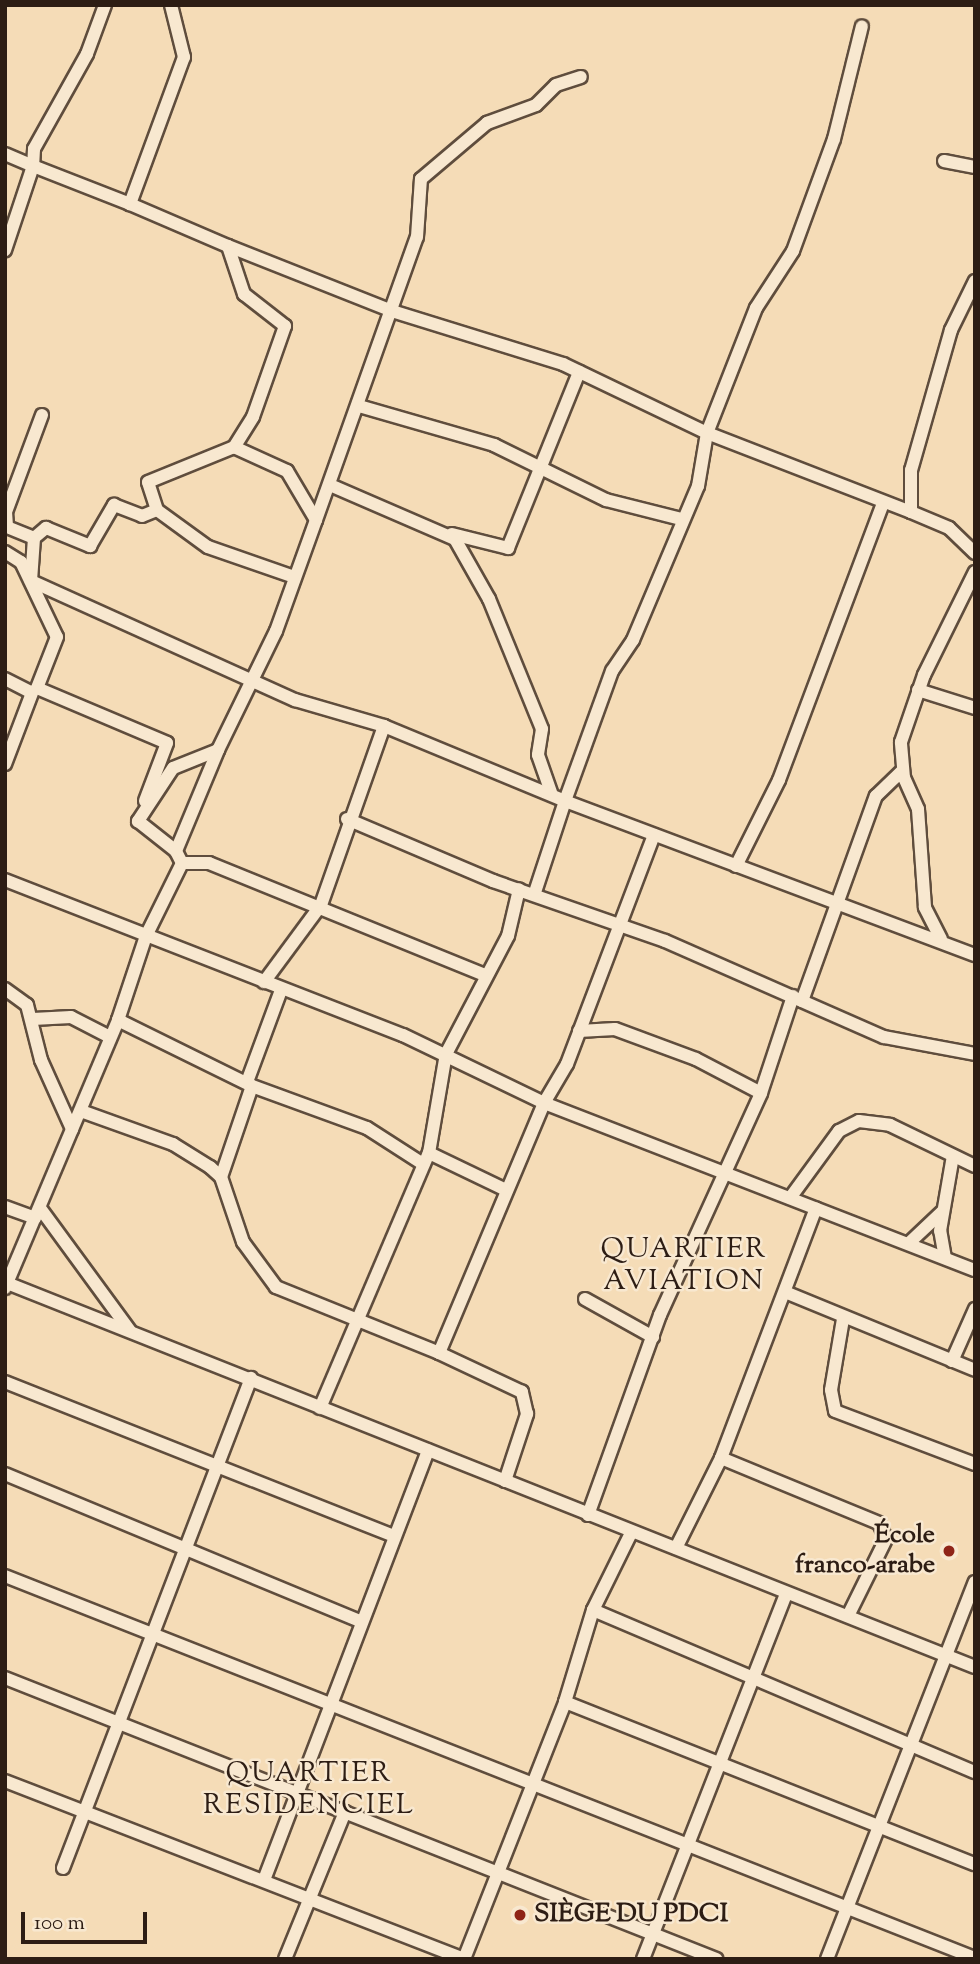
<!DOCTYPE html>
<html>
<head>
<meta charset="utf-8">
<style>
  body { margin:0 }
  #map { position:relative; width:980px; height:1964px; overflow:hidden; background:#f5dcb7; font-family:"Sorts Mill Goudy",serif }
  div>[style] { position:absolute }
  .roads { filter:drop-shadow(2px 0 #5f4d3d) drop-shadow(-2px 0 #5f4d3d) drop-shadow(0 2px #5f4d3d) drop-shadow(0 -2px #5f4d3d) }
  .minor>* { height:12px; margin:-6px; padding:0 6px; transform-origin:6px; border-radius:6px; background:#f8e8d0 }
  .dots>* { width:19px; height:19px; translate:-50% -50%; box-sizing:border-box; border:4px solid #f8e8d0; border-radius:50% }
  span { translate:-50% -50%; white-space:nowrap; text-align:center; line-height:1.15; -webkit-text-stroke:5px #f8e8d0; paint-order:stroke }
  .poi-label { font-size:26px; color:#2d1d14; font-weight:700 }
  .right { translate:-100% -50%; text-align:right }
  .left { translate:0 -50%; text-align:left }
  .neighbourhood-label { font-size:28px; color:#2d1d14; letter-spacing:2px }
  .frame { position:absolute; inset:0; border:7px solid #2d1d14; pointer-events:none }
  .scale { position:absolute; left:21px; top:1912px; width:126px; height:32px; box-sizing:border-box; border:4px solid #2d1d14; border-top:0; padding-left:9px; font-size:21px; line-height:24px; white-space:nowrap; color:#2d1d14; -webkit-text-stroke:5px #f8e8d0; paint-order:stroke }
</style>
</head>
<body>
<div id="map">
  <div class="roads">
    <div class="minor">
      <div style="left:105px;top:5px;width:52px;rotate:110.2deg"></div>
      <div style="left:87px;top:54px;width:109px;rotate:119.2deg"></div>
      <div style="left:34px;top:149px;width:17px;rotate:93deg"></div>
      <div style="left:33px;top:166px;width:104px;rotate:21.4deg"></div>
      <div style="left:171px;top:5px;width:54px;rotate:76deg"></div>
      <div style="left:184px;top:57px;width:157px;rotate:110.2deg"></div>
      <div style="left:130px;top:204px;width:107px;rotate:23.2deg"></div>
      <div style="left:228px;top:246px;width:51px;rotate:71.6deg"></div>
      <div style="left:244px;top:294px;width:52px;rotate:38deg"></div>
      <div style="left:285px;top:326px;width:96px;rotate:109.4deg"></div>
      <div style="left:253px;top:417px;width:36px;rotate:122deg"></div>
      <div style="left:234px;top:447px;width:58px;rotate:24.4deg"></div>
      <div style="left:287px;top:471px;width:57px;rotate:59.4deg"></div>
      <div style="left:316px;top:520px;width:118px;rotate:109.8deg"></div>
      <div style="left:276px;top:631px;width:132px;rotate:116deg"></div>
      <div style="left:218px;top:750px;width:48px;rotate:158.2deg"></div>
      <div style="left:173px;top:768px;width:64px;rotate:123.4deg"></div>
      <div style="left:138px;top:821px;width:48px;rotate:38.3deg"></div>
      <div style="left:5px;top:154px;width:30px;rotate:23deg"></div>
      <div style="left:33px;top:166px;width:89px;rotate:108.4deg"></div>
      <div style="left:944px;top:161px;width:32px;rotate:11deg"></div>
      <div style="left:228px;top:246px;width:176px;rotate:21.6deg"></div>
      <div style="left:392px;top:311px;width:179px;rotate:17.2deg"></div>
      <div style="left:563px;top:364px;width:160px;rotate:25.6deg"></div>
      <div style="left:707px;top:433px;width:134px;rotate:-68.6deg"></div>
      <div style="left:756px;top:308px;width:68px;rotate:-57deg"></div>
      <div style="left:793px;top:251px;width:119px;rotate:-69.9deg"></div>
      <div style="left:834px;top:139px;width:116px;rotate:-76.1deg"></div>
      <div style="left:975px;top:281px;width:55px;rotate:116.1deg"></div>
      <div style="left:951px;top:330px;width:146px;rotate:105.9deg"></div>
      <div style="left:911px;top:470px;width:42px;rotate:90deg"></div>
      <div style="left:911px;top:512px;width:41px;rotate:22.8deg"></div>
      <div style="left:949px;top:528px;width:36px;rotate:44deg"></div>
      <div style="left:359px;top:406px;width:141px;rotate:16.1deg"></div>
      <div style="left:494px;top:445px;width:125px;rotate:26.2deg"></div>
      <div style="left:606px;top:500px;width:77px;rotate:14.2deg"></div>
      <div style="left:42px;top:415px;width:103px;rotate:110.4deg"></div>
      <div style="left:6px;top:512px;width:15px;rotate:86deg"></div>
      <div style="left:7px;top:527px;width:29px;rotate:22deg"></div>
      <div style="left:34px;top:538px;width:43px;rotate:94deg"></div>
      <div style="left:31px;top:581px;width:290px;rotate:24.3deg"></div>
      <div style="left:295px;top:700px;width:93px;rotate:16.3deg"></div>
      <div style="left:384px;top:726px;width:190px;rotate:109.4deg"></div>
      <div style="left:321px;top:905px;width:96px;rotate:126.5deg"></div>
      <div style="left:330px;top:485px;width:136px;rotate:23.4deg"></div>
      <div style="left:455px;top:539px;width:69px;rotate:60.5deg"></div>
      <div style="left:489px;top:599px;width:140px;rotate:67.8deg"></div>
      <div style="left:542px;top:729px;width:26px;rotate:99deg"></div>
      <div style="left:538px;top:755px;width:42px;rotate:70.7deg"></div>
      <div style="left:157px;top:510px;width:63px;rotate:36deg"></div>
      <div style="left:208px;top:547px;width:91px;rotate:19.2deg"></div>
      <div style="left:911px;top:512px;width:219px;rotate:-158.8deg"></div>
      <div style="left:707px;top:433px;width:54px;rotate:99.6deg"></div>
      <div style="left:698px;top:486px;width:167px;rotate:112.9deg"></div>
      <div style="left:633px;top:640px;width:37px;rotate:124deg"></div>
      <div style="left:612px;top:671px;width:138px;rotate:109.9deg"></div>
      <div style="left:565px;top:801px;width:438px;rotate:20.6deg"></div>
      <div style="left:316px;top:520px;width:300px;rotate:-70.4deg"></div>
      <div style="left:417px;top:237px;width:58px;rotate:-86.1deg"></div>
      <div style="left:421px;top:179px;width:87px;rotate:-40.3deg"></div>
      <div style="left:487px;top:123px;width:52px;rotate:-20.2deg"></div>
      <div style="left:536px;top:105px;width:28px;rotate:-45deg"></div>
      <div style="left:556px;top:85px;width:26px;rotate:-18deg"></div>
      <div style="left:452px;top:534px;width:58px;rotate:14deg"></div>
      <div style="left:508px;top:548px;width:190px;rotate:-68deg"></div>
      <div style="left:34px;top:538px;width:16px;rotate:-40deg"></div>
      <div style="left:46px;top:528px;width:48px;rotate:22.2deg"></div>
      <div style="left:90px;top:546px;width:48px;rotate:-59.7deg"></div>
      <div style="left:114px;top:505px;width:30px;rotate:21deg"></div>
      <div style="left:142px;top:516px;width:16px;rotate:-22deg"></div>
      <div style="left:157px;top:510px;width:29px;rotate:-108deg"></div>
      <div style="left:148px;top:482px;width:93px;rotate:-22.1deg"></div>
      <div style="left:5px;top:552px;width:19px;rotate:32deg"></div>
      <div style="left:21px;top:562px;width:83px;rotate:64.4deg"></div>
      <div style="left:57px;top:637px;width:55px;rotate:111.4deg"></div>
      <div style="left:37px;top:688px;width:141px;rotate:22.9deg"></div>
      <div style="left:167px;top:743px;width:62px;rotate:110.8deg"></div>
      <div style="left:5px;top:679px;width:30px;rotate:27deg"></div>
      <div style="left:32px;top:693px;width:76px;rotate:110.8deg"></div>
      <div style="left:918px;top:690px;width:60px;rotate:17.5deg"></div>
      <div style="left:384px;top:726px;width:196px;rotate:22.5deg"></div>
      <div style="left:565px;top:801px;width:96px;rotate:108.2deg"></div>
      <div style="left:347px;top:819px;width:159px;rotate:23deg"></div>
      <div style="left:493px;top:881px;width:182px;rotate:19.2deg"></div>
      <div style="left:665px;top:941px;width:239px;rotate:23.7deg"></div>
      <div style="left:884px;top:1037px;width:93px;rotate:10.6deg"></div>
      <div style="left:182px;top:863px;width:27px"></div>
      <div style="left:209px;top:863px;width:298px;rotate:22.1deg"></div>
      <div style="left:736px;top:866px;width:96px;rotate:-63.4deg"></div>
      <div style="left:779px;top:780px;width:296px;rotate:-69.4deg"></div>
      <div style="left:5px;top:880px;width:427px;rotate:21.3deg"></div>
      <div style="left:403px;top:1035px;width:157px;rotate:25.7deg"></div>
      <div style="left:544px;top:1103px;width:462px;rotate:21.2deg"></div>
      <div style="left:941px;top:939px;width:36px;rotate:-117deg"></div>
      <div style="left:925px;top:907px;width:98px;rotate:-94.1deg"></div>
      <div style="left:918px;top:809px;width:34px;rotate:-114deg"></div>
      <div style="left:904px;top:778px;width:36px;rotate:-95deg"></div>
      <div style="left:901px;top:742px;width:71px;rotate:-71.1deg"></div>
      <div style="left:924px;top:675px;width:115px;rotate:-63.7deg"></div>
      <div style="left:5px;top:989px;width:27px;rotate:36deg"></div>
      <div style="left:27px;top:1005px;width:57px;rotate:75.7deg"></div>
      <div style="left:41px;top:1060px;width:76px;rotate:65.8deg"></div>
      <div style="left:802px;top:1001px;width:218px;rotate:-70.2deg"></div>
      <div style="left:876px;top:796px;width:36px;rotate:-44deg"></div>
      <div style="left:33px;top:1019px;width:38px;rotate:-3deg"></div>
      <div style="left:71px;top:1017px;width:44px;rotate:27.1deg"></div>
      <div style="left:118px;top:1020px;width:149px;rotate:26.2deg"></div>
      <div style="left:252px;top:1086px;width:96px;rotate:108.8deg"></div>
      <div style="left:579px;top:1031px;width:36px;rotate:-3deg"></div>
      <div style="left:615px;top:1029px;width:86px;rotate:20.3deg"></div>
      <div style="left:696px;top:1059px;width:73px;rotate:27.6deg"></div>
      <div style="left:247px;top:1082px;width:98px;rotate:-69.7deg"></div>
      <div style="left:252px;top:1086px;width:122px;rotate:20.1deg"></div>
      <div style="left:367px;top:1128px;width:67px;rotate:32.7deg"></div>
      <div style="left:81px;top:1111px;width:98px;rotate:19.7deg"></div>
      <div style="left:173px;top:1144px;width:44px;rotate:31.9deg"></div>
      <div style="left:210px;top:1167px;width:15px;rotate:42deg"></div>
      <div style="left:221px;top:1177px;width:69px;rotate:71.3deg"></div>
      <div style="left:243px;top:1242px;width:56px;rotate:53.7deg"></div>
      <div style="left:276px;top:1287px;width:176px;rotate:22deg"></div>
      <div style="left:429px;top:1153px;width:85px;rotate:25.7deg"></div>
      <div style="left:790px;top:1198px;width:83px;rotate:-53.8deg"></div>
      <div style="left:839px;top:1131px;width:22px;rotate:-27deg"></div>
      <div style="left:859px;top:1121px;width:31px;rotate:7deg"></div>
      <div style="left:890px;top:1125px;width:94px;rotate:25.8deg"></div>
      <div style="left:5px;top:1207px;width:32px;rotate:20deg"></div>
      <div style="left:40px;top:1208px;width:152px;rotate:53.8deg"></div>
      <div style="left:910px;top:1242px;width:45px;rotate:-43.2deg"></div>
      <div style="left:945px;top:1258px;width:27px;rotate:-100deg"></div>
      <div style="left:940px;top:1231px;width:76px;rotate:-80.2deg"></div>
      <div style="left:7px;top:1283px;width:1041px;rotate:21.64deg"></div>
      <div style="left:5px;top:1288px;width:291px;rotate:-67.1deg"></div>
      <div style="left:118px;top:1020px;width:89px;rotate:-71.6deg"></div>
      <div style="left:146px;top:936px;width:81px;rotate:-63.7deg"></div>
      <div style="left:182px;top:863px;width:13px;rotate:-117deg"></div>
      <div style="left:176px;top:851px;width:109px;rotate:-67.4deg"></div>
      <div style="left:785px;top:1292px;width:205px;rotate:22.3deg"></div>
      <div style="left:585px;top:1299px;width:78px;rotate:29.2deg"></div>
      <div style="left:843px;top:1319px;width:72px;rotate:99.6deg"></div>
      <div style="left:831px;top:1390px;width:21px;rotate:79deg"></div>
      <div style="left:835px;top:1411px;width:150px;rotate:20.7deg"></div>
      <div style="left:952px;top:1361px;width:57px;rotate:-66.1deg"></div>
      <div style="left:5px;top:1382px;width:417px;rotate:21.6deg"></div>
      <div style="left:320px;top:1408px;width:277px;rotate:-66.9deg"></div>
      <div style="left:429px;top:1153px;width:100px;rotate:-80.3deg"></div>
      <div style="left:446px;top:1054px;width:133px;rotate:-62.3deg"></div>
      <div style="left:508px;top:936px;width:48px;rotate:-76.8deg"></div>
      <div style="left:721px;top:1458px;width:171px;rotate:22.4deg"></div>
      <div style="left:879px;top:1523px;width:17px;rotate:66deg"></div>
      <div style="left:886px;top:1539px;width:86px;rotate:116.3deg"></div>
      <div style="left:5px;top:1474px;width:384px;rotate:22.5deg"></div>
      <div style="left:505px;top:1481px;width:71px;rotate:-71.8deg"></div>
      <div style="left:527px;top:1414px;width:23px;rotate:-103deg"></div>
      <div style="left:522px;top:1392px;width:92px;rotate:-154.8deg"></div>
      <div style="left:439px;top:1353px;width:271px;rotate:-67.2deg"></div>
      <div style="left:544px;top:1103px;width:45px;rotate:-59.5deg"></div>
      <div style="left:567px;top:1064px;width:245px;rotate:-69.2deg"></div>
      <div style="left:588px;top:1515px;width:213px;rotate:-70.2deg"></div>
      <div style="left:660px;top:1315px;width:244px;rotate:-65.5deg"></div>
      <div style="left:761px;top:1093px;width:102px;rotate:-71.7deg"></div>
      <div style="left:676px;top:1548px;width:101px;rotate:-63.4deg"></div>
      <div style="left:721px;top:1458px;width:267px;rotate:-69.2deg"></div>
      <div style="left:5px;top:1576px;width:1043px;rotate:21.5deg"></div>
      <div style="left:593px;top:1610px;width:415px;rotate:23deg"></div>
      <div style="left:5px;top:1678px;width:765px;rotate:21.56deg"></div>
      <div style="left:565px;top:1702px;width:441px;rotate:21.6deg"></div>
      <div style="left:5px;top:1781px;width:492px;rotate:21.2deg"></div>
      <div style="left:63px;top:1868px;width:525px;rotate:-69.01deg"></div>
      <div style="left:264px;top:1880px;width:460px;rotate:-69.1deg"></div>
      <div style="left:285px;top:1959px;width:159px;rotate:-67.8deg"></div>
      <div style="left:464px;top:1959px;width:276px;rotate:-68.5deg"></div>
      <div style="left:565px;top:1702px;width:96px;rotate:-73.1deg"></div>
      <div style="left:593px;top:1610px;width:86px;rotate:-63.7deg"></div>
      <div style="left:643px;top:1959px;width:392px;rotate:-68.6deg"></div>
      <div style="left:827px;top:1959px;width:405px;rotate:-68.6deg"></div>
    </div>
  </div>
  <div class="dots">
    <div style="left:949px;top:1551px;background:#8f2418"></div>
    <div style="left:520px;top:1915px;background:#8f2418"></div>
  </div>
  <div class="poi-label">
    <span class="right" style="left:935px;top:1551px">École<br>franco-arabe</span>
    <span class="left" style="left:534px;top:1915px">SIÈGE DU PDCI</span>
  </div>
  <div class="neighbourhood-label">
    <span style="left:684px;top:1266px">QUARTIER<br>AVIATION</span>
    <span style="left:309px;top:1790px">QUARTIER<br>RESIDENCIEL</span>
  </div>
  <div class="frame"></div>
  <div class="scale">100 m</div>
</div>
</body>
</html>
